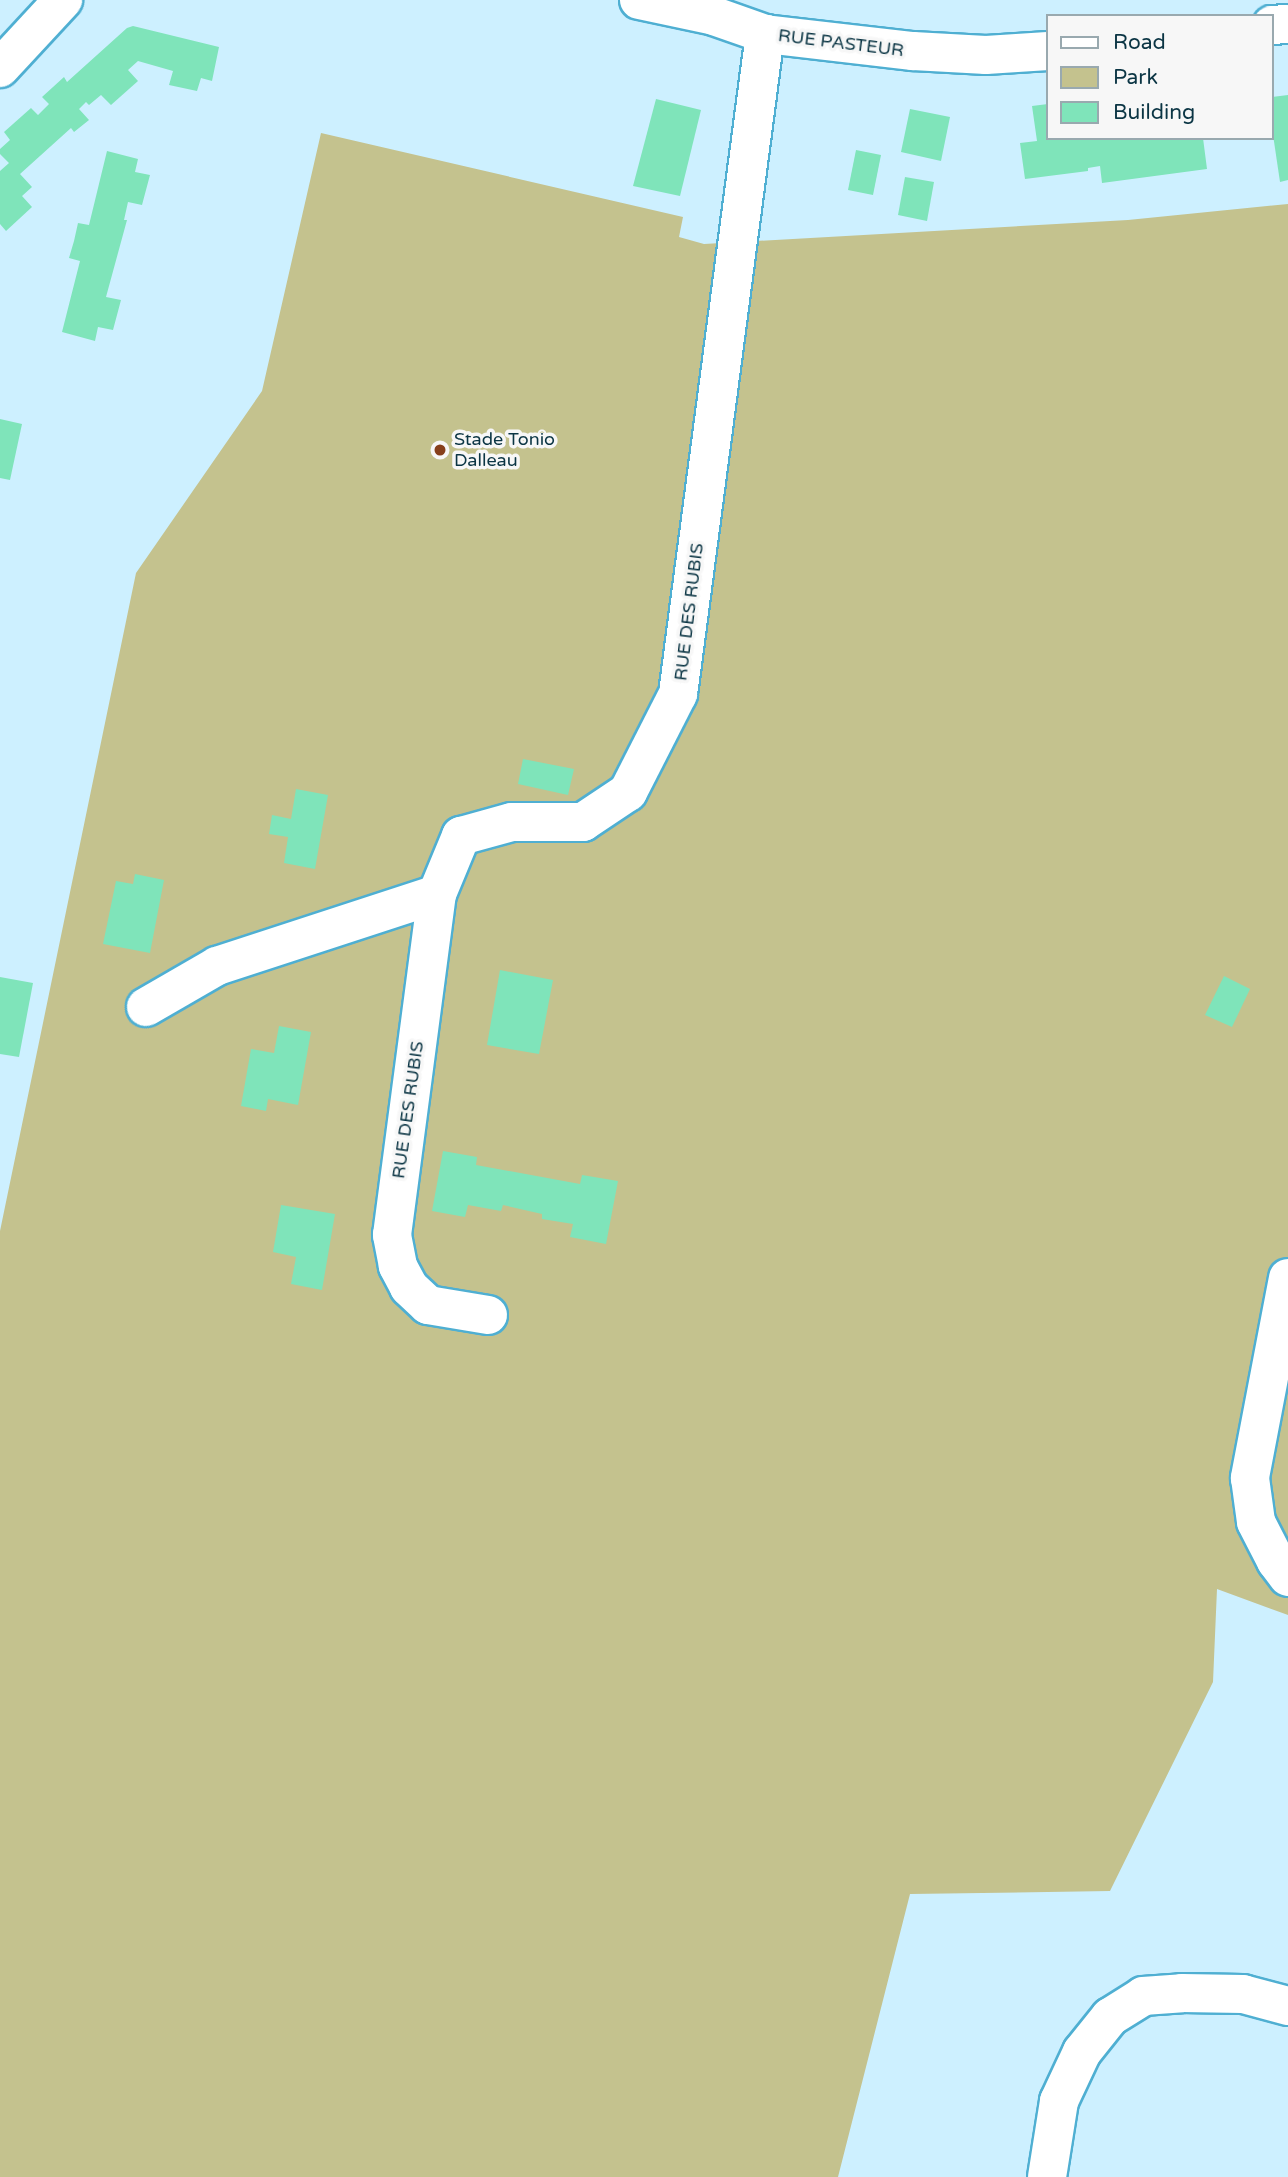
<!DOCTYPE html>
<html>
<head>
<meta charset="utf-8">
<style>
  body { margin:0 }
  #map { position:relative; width:1288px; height:2177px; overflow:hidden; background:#cdf0ff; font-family:"Varela Round",sans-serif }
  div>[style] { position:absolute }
  .green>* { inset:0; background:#c4c28e }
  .building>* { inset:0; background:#7fe4ba }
  .roads { filter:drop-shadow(2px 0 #4fafd2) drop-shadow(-2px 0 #4fafd2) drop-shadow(0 2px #4fafd2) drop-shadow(0 -2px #4fafd2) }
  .minor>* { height:38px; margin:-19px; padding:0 19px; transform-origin:19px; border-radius:19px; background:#fff }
  .dots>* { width:19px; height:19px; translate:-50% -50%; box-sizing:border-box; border:4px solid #f7f7f7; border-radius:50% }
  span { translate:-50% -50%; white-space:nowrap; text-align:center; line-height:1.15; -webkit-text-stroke:7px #f7f7f7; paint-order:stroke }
  .street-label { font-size:18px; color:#0b3544 }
  .poi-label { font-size:18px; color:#0b3544 }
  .left { translate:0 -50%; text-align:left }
  .legend { position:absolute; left:1046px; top:14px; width:228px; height:126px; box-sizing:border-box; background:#f7f7f7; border:2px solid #99a9af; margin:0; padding:9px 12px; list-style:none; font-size:21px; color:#0b3544 }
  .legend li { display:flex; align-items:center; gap:14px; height:35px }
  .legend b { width:35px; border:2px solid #99a9af }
</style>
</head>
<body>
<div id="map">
  <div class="green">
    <div style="clip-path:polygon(321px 133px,683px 217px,679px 237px,704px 244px,1128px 220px,1288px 204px,1288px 1615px,1217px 1589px,1213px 1682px,1110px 1891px,910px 1894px,838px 2177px,0 2177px,0 1231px,136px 573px,262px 391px)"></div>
  </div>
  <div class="building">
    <div style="clip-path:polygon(133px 26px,219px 47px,212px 81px,201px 78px,197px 91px,169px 85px,173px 71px,138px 61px,128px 70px,138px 81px,111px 105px,101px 95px,89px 105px,86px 102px,79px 109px,89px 120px,74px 132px,71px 128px,20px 174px,32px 187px,22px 196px,32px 207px,6px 231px,0 224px,0 171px,9px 163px,0 154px,0 149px,10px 140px,4px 132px,31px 108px,38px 115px,49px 104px,42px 97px,64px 77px,67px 82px,127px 28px)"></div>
    <div style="clip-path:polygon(1288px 95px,1288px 180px,1280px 182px,1272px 128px,1272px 97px)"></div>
    <div style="clip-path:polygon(656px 99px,701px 110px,680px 196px,633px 186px)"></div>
    <div style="clip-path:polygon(1048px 104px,1048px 138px,1203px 138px,1207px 169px,1102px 183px,1100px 166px,1088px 168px,1088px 171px,1025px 179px,1020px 143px,1037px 141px,1032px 106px)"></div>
    <div style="clip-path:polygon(910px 109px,950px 117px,941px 161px,901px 152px)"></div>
    <div style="clip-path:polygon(856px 150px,881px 155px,873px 195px,848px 190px)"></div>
    <div style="clip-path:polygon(107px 151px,138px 159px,135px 172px,150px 175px,142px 205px,128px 202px,124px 220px,127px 220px,106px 297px,121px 300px,113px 330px,98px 327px,95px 341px,62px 332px,80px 261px,69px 258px,74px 241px,78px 223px,89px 225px)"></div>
    <div style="clip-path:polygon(905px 177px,934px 182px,927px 221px,898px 215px)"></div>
    <div style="clip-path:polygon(0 419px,22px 424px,10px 480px,0 478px)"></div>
    <div style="clip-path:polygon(523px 759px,574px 769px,568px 795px,518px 784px)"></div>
    <div style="clip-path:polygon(296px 789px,328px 795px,315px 869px,284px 863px,288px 837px,269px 834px,272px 815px,291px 819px)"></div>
    <div style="clip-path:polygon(135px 874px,164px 880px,150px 953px,103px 944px,116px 881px,133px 884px)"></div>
    <div style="clip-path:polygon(500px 970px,553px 980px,539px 1054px,487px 1045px)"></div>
    <div style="clip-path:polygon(1224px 976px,1250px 989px,1232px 1027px,1205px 1015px)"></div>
    <div style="clip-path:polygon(0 977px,33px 983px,19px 1057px,0 1054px)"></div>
    <div style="clip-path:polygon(279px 1026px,311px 1032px,298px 1105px,268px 1099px,266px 1111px,241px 1106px,251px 1049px,274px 1053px)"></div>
    <div style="clip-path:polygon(443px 1151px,477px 1157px,476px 1165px,580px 1184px,582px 1175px,618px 1181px,606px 1244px,570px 1237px,573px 1224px,542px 1219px,542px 1214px,503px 1205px,501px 1211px,468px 1205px,465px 1217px,432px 1211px)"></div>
    <div style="clip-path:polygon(281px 1205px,335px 1214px,322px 1290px,291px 1284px,296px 1257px,273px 1252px)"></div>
  </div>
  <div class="roads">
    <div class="minor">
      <div style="left:639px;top:0;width:77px;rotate:12deg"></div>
      <div style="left:714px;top:16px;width:54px;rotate:19.4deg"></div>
      <div style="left:765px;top:34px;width:149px;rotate:6.6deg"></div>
      <div style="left:913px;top:51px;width:73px;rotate:3.1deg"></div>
      <div style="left:986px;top:55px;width:62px;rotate:-3.7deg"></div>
      <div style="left:1272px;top:25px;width:16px;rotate:-4deg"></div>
      <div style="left:0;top:68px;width:93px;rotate:-47.2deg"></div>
      <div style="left:146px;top:1007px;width:82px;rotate:-30deg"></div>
      <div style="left:217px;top:966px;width:231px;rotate:-18.1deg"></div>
      <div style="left:1288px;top:1278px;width:204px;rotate:100.8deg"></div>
      <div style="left:1250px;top:1478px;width:44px;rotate:82.2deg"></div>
      <div style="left:1256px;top:1522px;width:44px;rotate:62.9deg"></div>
      <div style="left:1276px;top:1561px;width:20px;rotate:53deg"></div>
      <div style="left:488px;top:1315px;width:61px;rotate:-170.5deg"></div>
      <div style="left:428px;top:1305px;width:26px;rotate:-137deg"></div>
      <div style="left:409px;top:1287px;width:24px;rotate:-118deg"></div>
      <div style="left:398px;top:1266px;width:32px;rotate:-101deg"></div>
      <div style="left:392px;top:1235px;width:344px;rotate:-82.5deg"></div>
      <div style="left:437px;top:894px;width:63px;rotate:-67.5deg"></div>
      <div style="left:461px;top:836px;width:53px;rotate:-15.4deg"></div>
      <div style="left:512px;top:822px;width:71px"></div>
      <div style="left:583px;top:822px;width:54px;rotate:-33.7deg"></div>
      <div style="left:628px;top:792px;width:110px;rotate:-63deg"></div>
      <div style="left:678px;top:694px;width:666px;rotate:-82.49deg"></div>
      <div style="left:1047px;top:2177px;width:77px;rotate:-81deg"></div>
      <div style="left:1059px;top:2101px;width:54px;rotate:-64.9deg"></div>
      <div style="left:1082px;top:2052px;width:45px;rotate:-51.3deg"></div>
      <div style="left:1110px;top:2017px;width:39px;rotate:-32deg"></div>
      <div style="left:1143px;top:1996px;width:39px;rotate:-4deg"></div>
      <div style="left:1182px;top:1993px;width:61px;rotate:0.9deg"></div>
      <div style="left:1243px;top:1994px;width:47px;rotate:14.9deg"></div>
    </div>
  </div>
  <div class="dots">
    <div style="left:440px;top:450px;background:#863f1b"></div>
  </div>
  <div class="street-label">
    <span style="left:841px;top:43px;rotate:7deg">RUE PASTEUR</span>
    <span style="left:689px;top:612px;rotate:-83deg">RUE DES RUBIS</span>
    <span style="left:408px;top:1110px;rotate:-82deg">RUE DES RUBIS</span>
  </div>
  <div class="poi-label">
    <span class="left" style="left:454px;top:450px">Stade Tonio<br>Dalleau</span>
  </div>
  <ul class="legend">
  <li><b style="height:9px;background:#fff"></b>Road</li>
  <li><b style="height:19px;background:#c4c28e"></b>Park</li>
  <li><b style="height:19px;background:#7fe4ba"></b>Building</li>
  </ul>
</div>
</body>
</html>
